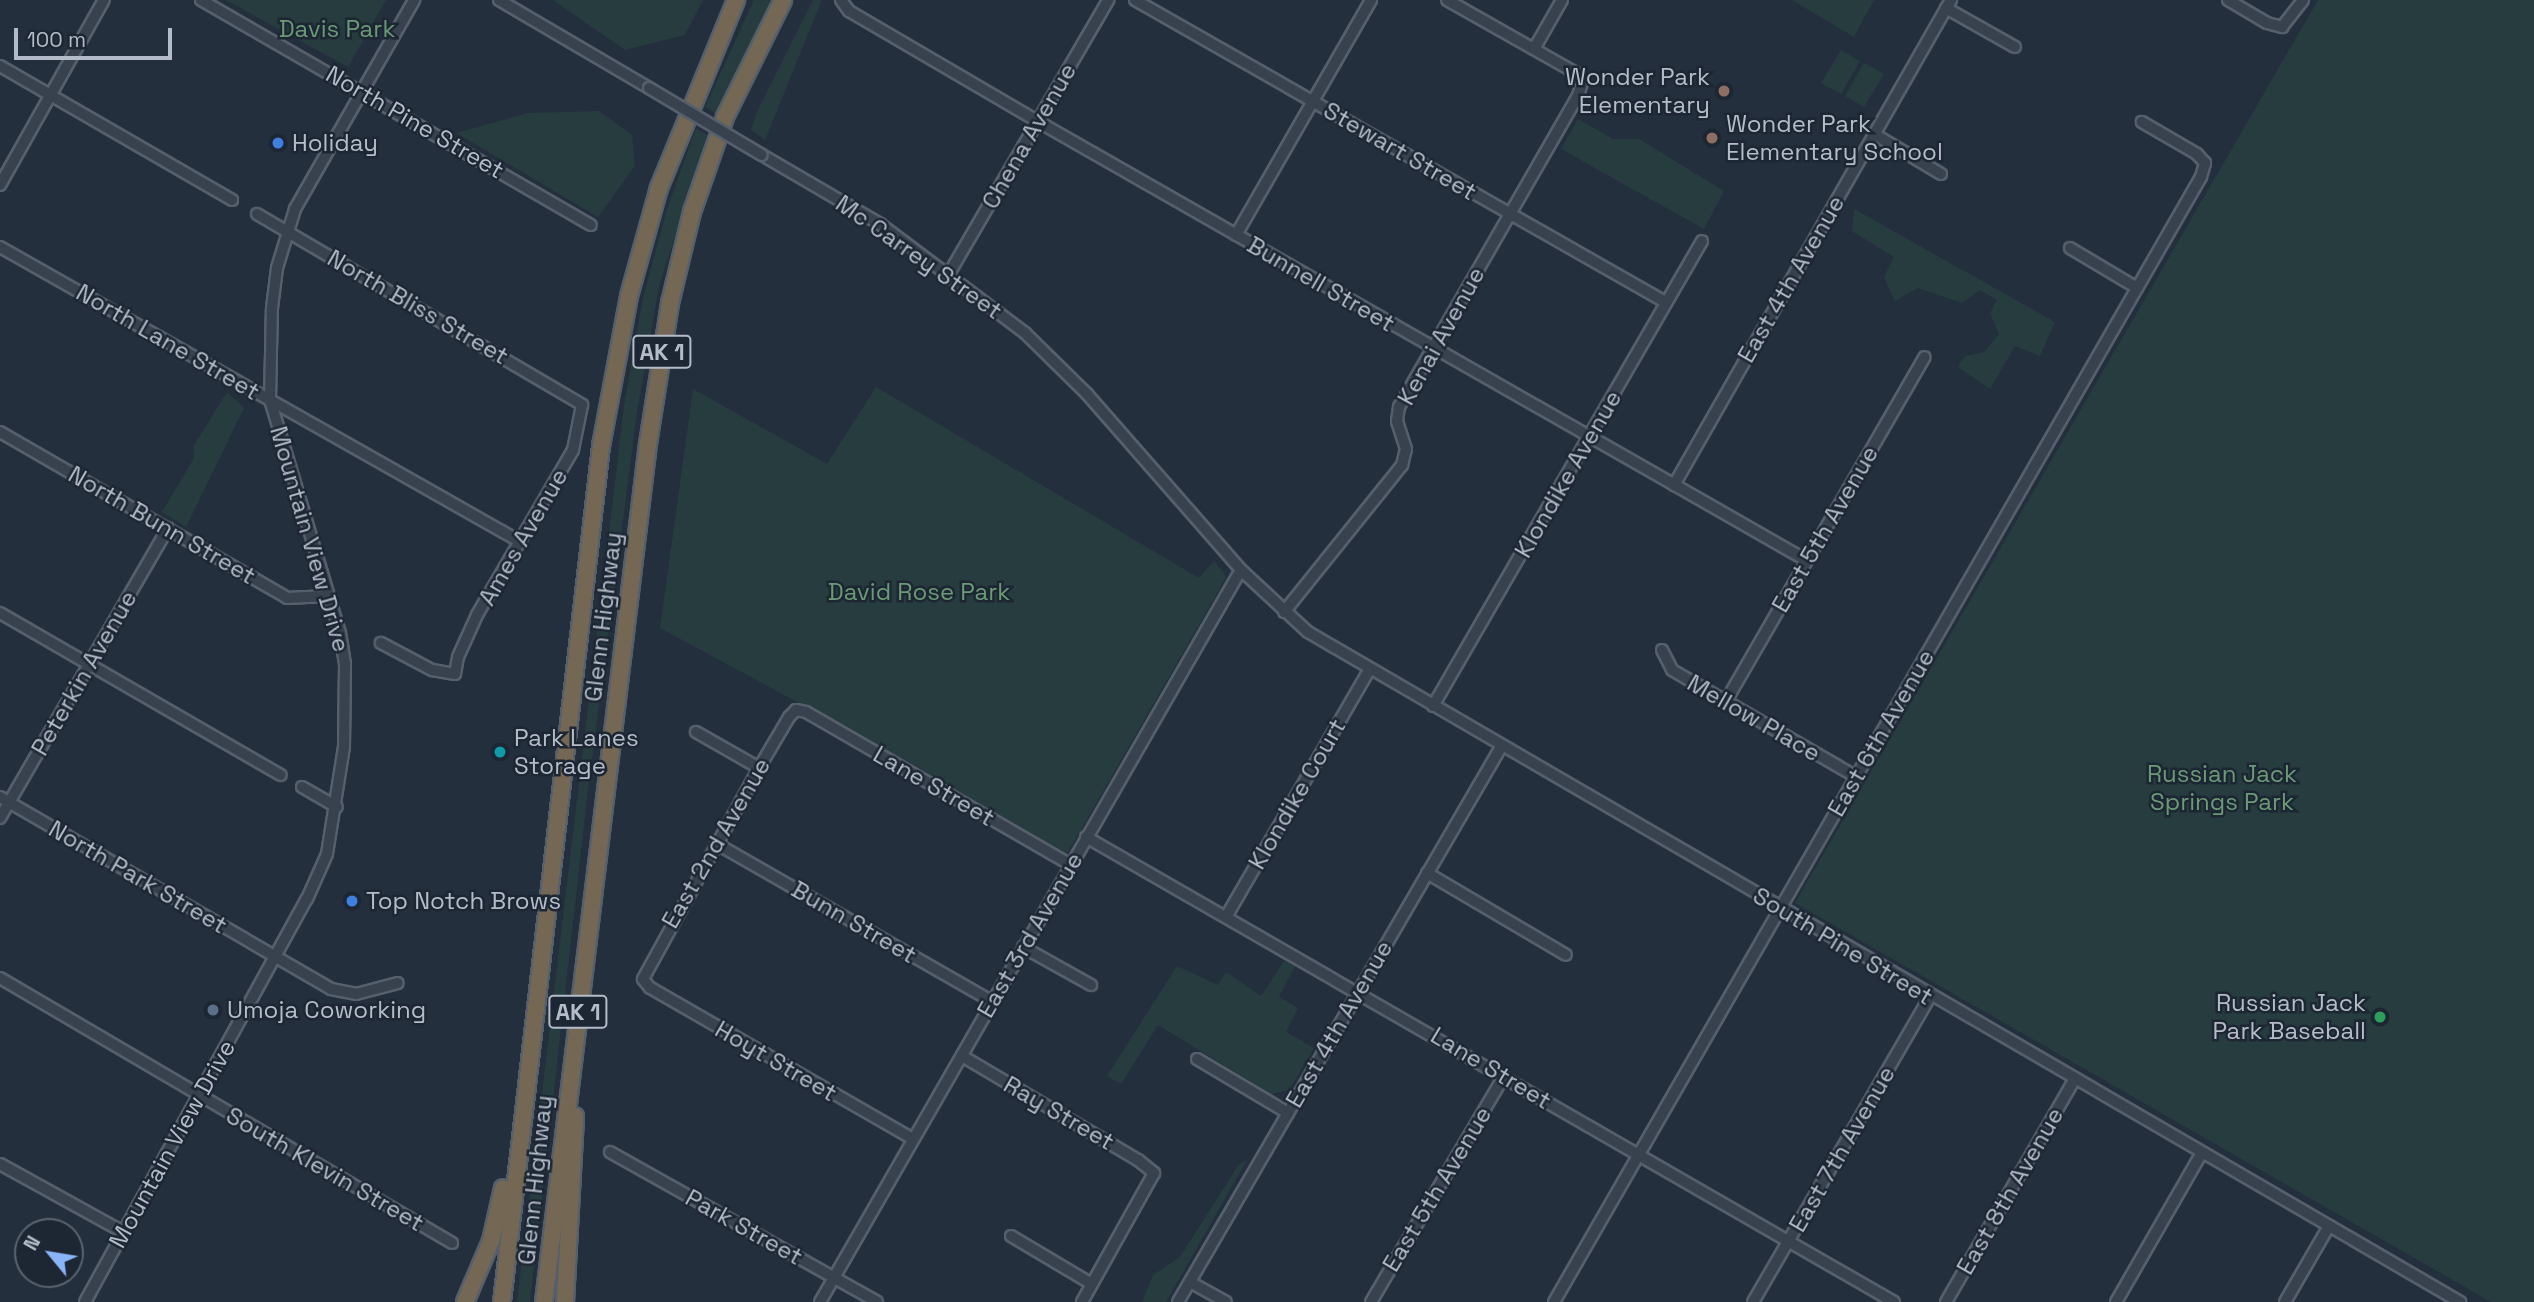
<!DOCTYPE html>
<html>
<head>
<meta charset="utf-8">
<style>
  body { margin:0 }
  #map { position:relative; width:2534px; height:1302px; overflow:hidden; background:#242f3e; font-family:"Space Grotesk",sans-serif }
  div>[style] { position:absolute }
  .green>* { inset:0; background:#263c3f }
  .roads { filter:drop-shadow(2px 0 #565f6c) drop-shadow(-2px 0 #565f6c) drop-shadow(0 2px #565f6c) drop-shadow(0 -2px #565f6c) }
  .minor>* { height:10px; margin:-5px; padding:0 5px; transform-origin:5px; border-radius:5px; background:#38414e }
  .highway>* { height:16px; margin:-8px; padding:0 8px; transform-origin:8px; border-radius:8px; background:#746855 }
  .bridges { filter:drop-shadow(2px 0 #565f6c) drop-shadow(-2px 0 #565f6c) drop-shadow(0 2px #565f6c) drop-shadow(0 -2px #565f6c) }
  .minor-bridge>* { height:10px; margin:-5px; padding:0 5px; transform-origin:5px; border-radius:5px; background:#38414e }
  .dots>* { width:19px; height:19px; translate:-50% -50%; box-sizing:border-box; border:4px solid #1d2633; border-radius:50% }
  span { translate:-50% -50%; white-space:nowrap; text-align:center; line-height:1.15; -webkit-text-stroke:5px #1d2633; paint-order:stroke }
  .shield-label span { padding:2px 5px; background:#1d2633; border:2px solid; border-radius:5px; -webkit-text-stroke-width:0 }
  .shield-label { font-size:23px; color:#b4bcc9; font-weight:700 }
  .park-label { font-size:24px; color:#6b9a76 }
  .poi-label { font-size:24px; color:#b4bcc9 }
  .right { translate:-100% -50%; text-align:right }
  .left { translate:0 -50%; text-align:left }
  .street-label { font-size:24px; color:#b4bcc9 }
  .north { position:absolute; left:14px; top:1218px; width:70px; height:70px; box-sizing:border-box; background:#1d2633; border:2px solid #59626f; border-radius:50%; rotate:300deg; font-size:19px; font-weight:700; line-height:28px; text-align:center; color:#b4bcc9 }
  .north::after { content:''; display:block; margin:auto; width:24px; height:32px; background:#8ab4f8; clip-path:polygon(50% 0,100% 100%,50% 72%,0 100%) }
  .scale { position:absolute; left:14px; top:28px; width:158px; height:32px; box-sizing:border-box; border:4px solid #b4bcc9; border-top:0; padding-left:9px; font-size:21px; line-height:24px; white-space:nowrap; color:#b4bcc9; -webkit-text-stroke:5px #1d2633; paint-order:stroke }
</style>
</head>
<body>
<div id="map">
  <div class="green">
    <div style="clip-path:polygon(226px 0,386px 0,348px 67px)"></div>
    <div style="clip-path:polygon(553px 0,703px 0,685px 35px,625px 50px)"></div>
    <div style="clip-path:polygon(754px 0,772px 0,718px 115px,705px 107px)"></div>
    <div style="clip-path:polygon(813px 0,822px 0,765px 140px,751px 130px,756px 114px)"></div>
    <div style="clip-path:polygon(1792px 0,1874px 0,1854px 37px)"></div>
    <div style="clip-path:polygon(2318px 0,2534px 0,2534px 1302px,2491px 1302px,1795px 903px)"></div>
    <div style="clip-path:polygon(1841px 50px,1860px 61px,1841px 94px,1821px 83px)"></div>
    <div style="clip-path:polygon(1864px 63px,1884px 74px,1864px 107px,1845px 96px)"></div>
    <div style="clip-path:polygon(599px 111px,632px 135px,635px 166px,598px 217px,456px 133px,528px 113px)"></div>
    <div style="clip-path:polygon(1578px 119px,1613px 139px,1639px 139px,1724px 191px,1704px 229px,1561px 149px)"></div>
    <div style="clip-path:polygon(696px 128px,708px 135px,659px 286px,637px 412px,588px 790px,530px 1302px,517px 1302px,624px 406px,643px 298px,667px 209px)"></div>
    <div style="clip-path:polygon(1854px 209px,2055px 322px,2040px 356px,2015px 346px,1990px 389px,1958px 367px,1965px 356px,1984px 352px,1999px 334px,1990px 313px,1997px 300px,1980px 290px,1962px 303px,1918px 288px,1895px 301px,1884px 277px,1894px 257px,1852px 231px)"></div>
    <div style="clip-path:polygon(876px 387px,1199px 578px,1214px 561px,1224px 573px,1226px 578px,1067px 854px,918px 767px,660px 628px,693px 389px,827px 464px)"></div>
    <div style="clip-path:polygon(227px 392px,244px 408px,186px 527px,162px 512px,194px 458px,194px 445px)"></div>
    <div style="clip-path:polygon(1284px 961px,1295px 966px,1279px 997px,1298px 1008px,1286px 1032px,1314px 1048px,1289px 1090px,1271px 1094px,1158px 1025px,1121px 1084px,1107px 1076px,1177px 966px,1218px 985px,1226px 972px,1261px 996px)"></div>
    <div style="clip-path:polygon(1247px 1160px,1166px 1302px,1142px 1302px,1153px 1275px,1180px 1257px,1239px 1164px)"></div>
  </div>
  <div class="roads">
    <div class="minor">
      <div style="left:201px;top:0;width:450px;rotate:30deg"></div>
      <div style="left:499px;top:0;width:174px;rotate:30.4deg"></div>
      <div style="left:841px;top:0;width:14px;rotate:54deg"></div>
      <div style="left:849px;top:11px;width:218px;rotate:30.3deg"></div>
      <div style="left:1037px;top:121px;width:885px;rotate:29.72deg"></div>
      <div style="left:1135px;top:0;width:610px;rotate:29.67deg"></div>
      <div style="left:2228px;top:0;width:45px;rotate:30.5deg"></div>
      <div style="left:2267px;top:23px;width:16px;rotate:15deg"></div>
      <div style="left:2282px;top:27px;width:34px;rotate:-52deg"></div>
      <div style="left:1946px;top:8px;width:79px;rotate:29.5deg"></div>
      <div style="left:1534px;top:49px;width:56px;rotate:-60.3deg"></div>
      <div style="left:0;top:66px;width:268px;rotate:30deg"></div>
      <div style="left:1874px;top:134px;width:78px;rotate:30.8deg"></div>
      <div style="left:762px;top:155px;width:137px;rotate:30.3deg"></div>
      <div style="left:880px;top:224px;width:181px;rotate:36.9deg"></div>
      <div style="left:1025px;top:333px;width:87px;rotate:44.5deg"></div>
      <div style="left:1087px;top:394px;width:234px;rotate:48.8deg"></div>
      <div style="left:1241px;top:570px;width:91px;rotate:42.8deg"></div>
      <div style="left:1308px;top:632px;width:1333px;rotate:30.18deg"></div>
      <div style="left:0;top:185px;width:212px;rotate:-60.7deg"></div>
      <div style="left:257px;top:214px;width:377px;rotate:30.4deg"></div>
      <div style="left:582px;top:405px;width:46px;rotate:101.3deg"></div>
      <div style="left:573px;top:450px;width:191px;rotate:120.2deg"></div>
      <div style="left:477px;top:615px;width:46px;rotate:114.3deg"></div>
      <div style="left:458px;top:657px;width:17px;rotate:100deg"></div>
      <div style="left:455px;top:674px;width:23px;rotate:-170deg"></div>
      <div style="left:432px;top:670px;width:58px;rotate:-152.1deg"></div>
      <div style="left:1236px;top:235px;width:271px;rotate:-60.1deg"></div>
      <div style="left:0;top:247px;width:596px;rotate:29.53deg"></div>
      <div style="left:2070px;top:248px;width:78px;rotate:30.8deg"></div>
      <div style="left:950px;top:272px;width:315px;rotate:-59.8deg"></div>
      <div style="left:0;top:432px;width:332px;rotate:30deg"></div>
      <div style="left:287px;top:598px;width:41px;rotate:-2.8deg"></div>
      <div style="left:1674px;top:485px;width:559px;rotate:-60.27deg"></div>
      <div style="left:1284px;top:612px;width:189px;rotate:-51.2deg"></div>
      <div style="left:1402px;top:465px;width:16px;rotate:-76deg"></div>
      <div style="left:1406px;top:449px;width:29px;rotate:-108deg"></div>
      <div style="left:1397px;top:421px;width:14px;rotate:-82deg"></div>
      <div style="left:1399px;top:407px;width:359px;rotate:-60.1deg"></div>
      <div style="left:1578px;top:96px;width:14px;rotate:-73deg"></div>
      <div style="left:1582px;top:83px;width:12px;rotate:-121deg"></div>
      <div style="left:1576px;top:73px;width:148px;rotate:-150.5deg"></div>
      <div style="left:0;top:613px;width:324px;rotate:30deg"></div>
      <div style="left:1662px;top:650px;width:22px;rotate:63deg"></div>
      <div style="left:1672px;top:670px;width:211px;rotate:30.1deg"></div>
      <div style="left:1726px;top:701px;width:397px;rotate:-60deg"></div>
      <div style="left:1433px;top:706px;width:537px;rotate:-59.95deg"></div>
      <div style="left:696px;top:732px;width:73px;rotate:29.7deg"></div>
      <div style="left:302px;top:787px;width:40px;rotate:29.7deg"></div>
      <div style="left:0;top:797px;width:383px;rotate:30.1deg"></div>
      <div style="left:331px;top:989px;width:25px;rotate:11deg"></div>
      <div style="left:356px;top:994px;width:43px;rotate:-14.7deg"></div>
      <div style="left:0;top:818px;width:335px;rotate:-59.9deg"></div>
      <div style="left:1086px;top:837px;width:932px;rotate:29.92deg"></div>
      <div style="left:717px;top:844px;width:316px;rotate:29.8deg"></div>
      <div style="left:1427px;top:873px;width:161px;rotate:30.5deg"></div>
      <div style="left:1226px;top:917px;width:285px;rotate:-59.9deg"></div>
      <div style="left:1023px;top:947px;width:78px;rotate:29.2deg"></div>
      <div style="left:0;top:978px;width:524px;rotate:30.38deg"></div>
      <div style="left:962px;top:1056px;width:204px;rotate:30.6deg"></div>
      <div style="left:1138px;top:1160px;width:21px;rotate:39deg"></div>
      <div style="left:1154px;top:1173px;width:148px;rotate:119.2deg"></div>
      <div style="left:1197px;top:1059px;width:106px;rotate:30.7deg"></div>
      <div style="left:913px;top:1139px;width:303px;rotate:-150.1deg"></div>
      <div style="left:650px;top:988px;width:11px;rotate:-128deg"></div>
      <div style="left:643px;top:979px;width:241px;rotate:-61.2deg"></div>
      <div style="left:759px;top:768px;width:59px;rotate:-59.5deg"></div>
      <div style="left:789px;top:717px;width:10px;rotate:-45deg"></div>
      <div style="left:796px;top:710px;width:10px;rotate:11deg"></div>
      <div style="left:806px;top:712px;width:306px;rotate:30deg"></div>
      <div style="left:610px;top:1152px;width:306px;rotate:29.3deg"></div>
      <div style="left:0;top:1164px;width:141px;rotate:28.9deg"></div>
      <div style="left:1011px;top:1236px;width:94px;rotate:30.7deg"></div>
      <div style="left:1190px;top:1282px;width:41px;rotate:29.1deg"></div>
      <div style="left:85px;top:1302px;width:460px;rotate:-61.2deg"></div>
      <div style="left:307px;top:899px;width:49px;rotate:-66deg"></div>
      <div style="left:327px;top:854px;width:108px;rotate:-81deg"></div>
      <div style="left:344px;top:747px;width:83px;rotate:-89.3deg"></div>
      <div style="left:345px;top:664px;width:31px;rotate:-99deg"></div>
      <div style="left:340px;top:633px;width:243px;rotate:-106.7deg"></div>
      <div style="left:270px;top:400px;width:92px;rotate:-88.8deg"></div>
      <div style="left:272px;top:308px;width:40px;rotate:-82.9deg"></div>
      <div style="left:277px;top:268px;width:62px;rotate:-73deg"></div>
      <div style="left:295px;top:209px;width:241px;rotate:-60.3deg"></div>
      <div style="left:820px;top:1302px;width:844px;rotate:-60.1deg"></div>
      <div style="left:1178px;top:1302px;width:642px;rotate:-59.8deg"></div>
      <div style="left:1371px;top:1302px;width:262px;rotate:-59.5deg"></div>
      <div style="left:1554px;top:1302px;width:1298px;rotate:-60.1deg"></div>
      <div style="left:2201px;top:177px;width:15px;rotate:-74deg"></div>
      <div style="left:2205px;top:163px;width:12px;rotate:-132deg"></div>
      <div style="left:2197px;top:154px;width:64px;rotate:-149.8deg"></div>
      <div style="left:1753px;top:1302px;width:353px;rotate:-59.9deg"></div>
      <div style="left:1946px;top:1302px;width:256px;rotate:-60deg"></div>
      <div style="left:2116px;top:1302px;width:171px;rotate:-60.1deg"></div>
      <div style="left:2285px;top:1302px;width:88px;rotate:-59.9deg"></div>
    </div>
    <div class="highway">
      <div style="left:465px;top:1302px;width:66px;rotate:-66.9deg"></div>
      <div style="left:491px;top:1241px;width:54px;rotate:-77.2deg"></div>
      <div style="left:502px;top:1302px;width:862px;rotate:-83.4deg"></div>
      <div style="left:601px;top:446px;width:153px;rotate:-79.4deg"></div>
      <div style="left:629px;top:296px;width:112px;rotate:-74.5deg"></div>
      <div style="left:659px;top:188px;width:203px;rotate:-67.7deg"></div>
      <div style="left:544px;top:1302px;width:864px;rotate:-83.09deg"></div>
      <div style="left:648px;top:444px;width:143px;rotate:-81.1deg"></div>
      <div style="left:670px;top:303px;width:94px;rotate:-76.4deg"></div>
      <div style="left:692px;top:212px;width:101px;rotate:-70.8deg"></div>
      <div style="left:725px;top:117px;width:131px;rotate:-63.6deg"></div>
      <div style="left:565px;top:1302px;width:186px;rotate:-86.9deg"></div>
    </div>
  </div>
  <div class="bridges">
    <div class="minor-bridge">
      <div style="left:649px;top:88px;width:131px;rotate:30.7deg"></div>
    </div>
  </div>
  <div class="dots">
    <div style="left:1724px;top:91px;background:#8d6e63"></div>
    <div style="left:1712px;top:138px;background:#8d6e63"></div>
    <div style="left:278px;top:143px;background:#3f7fe0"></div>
    <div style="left:500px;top:752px;background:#0f9aa8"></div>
    <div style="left:352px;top:901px;background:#3f7fe0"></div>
    <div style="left:213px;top:1010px;background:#5c6f8a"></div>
    <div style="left:2380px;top:1017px;background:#2e9e5b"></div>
  </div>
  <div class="shield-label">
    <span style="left:662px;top:352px">AK 1</span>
    <span style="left:578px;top:1012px">AK 1</span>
  </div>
  <div class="park-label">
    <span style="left:337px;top:29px">Davis Park</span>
    <span style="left:919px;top:592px">David Rose Park</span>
    <span style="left:2222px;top:788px">Russian Jack<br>Springs Park</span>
  </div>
  <div class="poi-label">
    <span class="right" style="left:1710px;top:91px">Wonder Park<br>Elementary</span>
    <span class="left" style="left:1726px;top:138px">Wonder Park<br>Elementary School</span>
    <span class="left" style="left:292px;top:143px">Holiday</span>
    <span class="left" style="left:514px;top:752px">Park Lanes<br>Storage</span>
    <span class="left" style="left:366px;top:901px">Top Notch Brows</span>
    <span class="right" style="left:2366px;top:1017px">Russian Jack<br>Park Baseball</span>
    <span class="left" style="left:227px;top:1010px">Umoja Coworking</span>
  </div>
  <div class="street-label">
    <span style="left:415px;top:122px;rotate:30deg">North Pine Street</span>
    <span style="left:1029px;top:136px;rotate:-60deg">Chena Avenue</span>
    <span style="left:1400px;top:151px;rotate:30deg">Stewart Street</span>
    <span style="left:919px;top:257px;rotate:35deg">Mc Carrey Street</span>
    <span style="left:1791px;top:279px;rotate:-60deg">East 4th Avenue</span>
    <span style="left:1321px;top:284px;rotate:30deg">Bunnell Street</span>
    <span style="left:418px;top:307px;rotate:30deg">North Bliss Street</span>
    <span style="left:1441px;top:336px;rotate:-61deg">Kenai Avenue</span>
    <span style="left:168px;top:342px;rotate:30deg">North Lane Street</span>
    <span style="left:1568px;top:474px;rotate:-60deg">Klondike Avenue</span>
    <span style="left:162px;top:525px;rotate:30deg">North Bunn Street</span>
    <span style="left:1825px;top:529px;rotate:-60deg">East 5th Avenue</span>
    <span style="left:523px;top:537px;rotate:-60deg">Ames Avenue</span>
    <span style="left:310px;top:539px;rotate:74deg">Mountain View Drive</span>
    <span style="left:603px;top:617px;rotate:-83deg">Glenn Highway</span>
    <span style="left:84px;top:673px;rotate:-60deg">Peterkin Avenue</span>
    <span style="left:1754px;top:718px;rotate:30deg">Mellow Place</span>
    <span style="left:1881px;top:733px;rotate:-60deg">East 6th Avenue</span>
    <span style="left:934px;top:786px;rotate:30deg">Lane Street</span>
    <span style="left:1297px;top:794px;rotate:-60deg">Klondike Court</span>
    <span style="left:716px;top:843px;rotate:-60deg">East 2nd Avenue</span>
    <span style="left:138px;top:877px;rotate:30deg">North Park Street</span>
    <span style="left:854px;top:922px;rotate:30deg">Bunn Street</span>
    <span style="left:1030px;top:935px;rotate:-60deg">East 3rd Avenue</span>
    <span style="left:1843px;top:946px;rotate:31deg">South Pine Street</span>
    <span style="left:1339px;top:1024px;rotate:-60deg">East 4th Avenue</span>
    <span style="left:776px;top:1061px;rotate:30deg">Hoyt Street</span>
    <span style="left:1491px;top:1068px;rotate:31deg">Lane Street</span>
    <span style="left:1059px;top:1113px;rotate:30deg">Ray Street</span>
    <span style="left:172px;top:1144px;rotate:-61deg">Mountain View Drive</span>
    <span style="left:1842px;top:1149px;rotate:-60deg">East 7th Avenue</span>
    <span style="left:325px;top:1169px;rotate:30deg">South Klevin Street</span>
    <span style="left:535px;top:1180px;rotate:-84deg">Glenn Highway</span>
    <span style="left:1437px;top:1189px;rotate:-59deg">East 5th Avenue</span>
    <span style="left:2010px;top:1191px;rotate:-60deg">East 8th Avenue</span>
    <span style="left:744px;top:1227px;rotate:29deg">Park Street</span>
  </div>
  <div class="north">N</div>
  <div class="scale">100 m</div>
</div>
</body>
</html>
